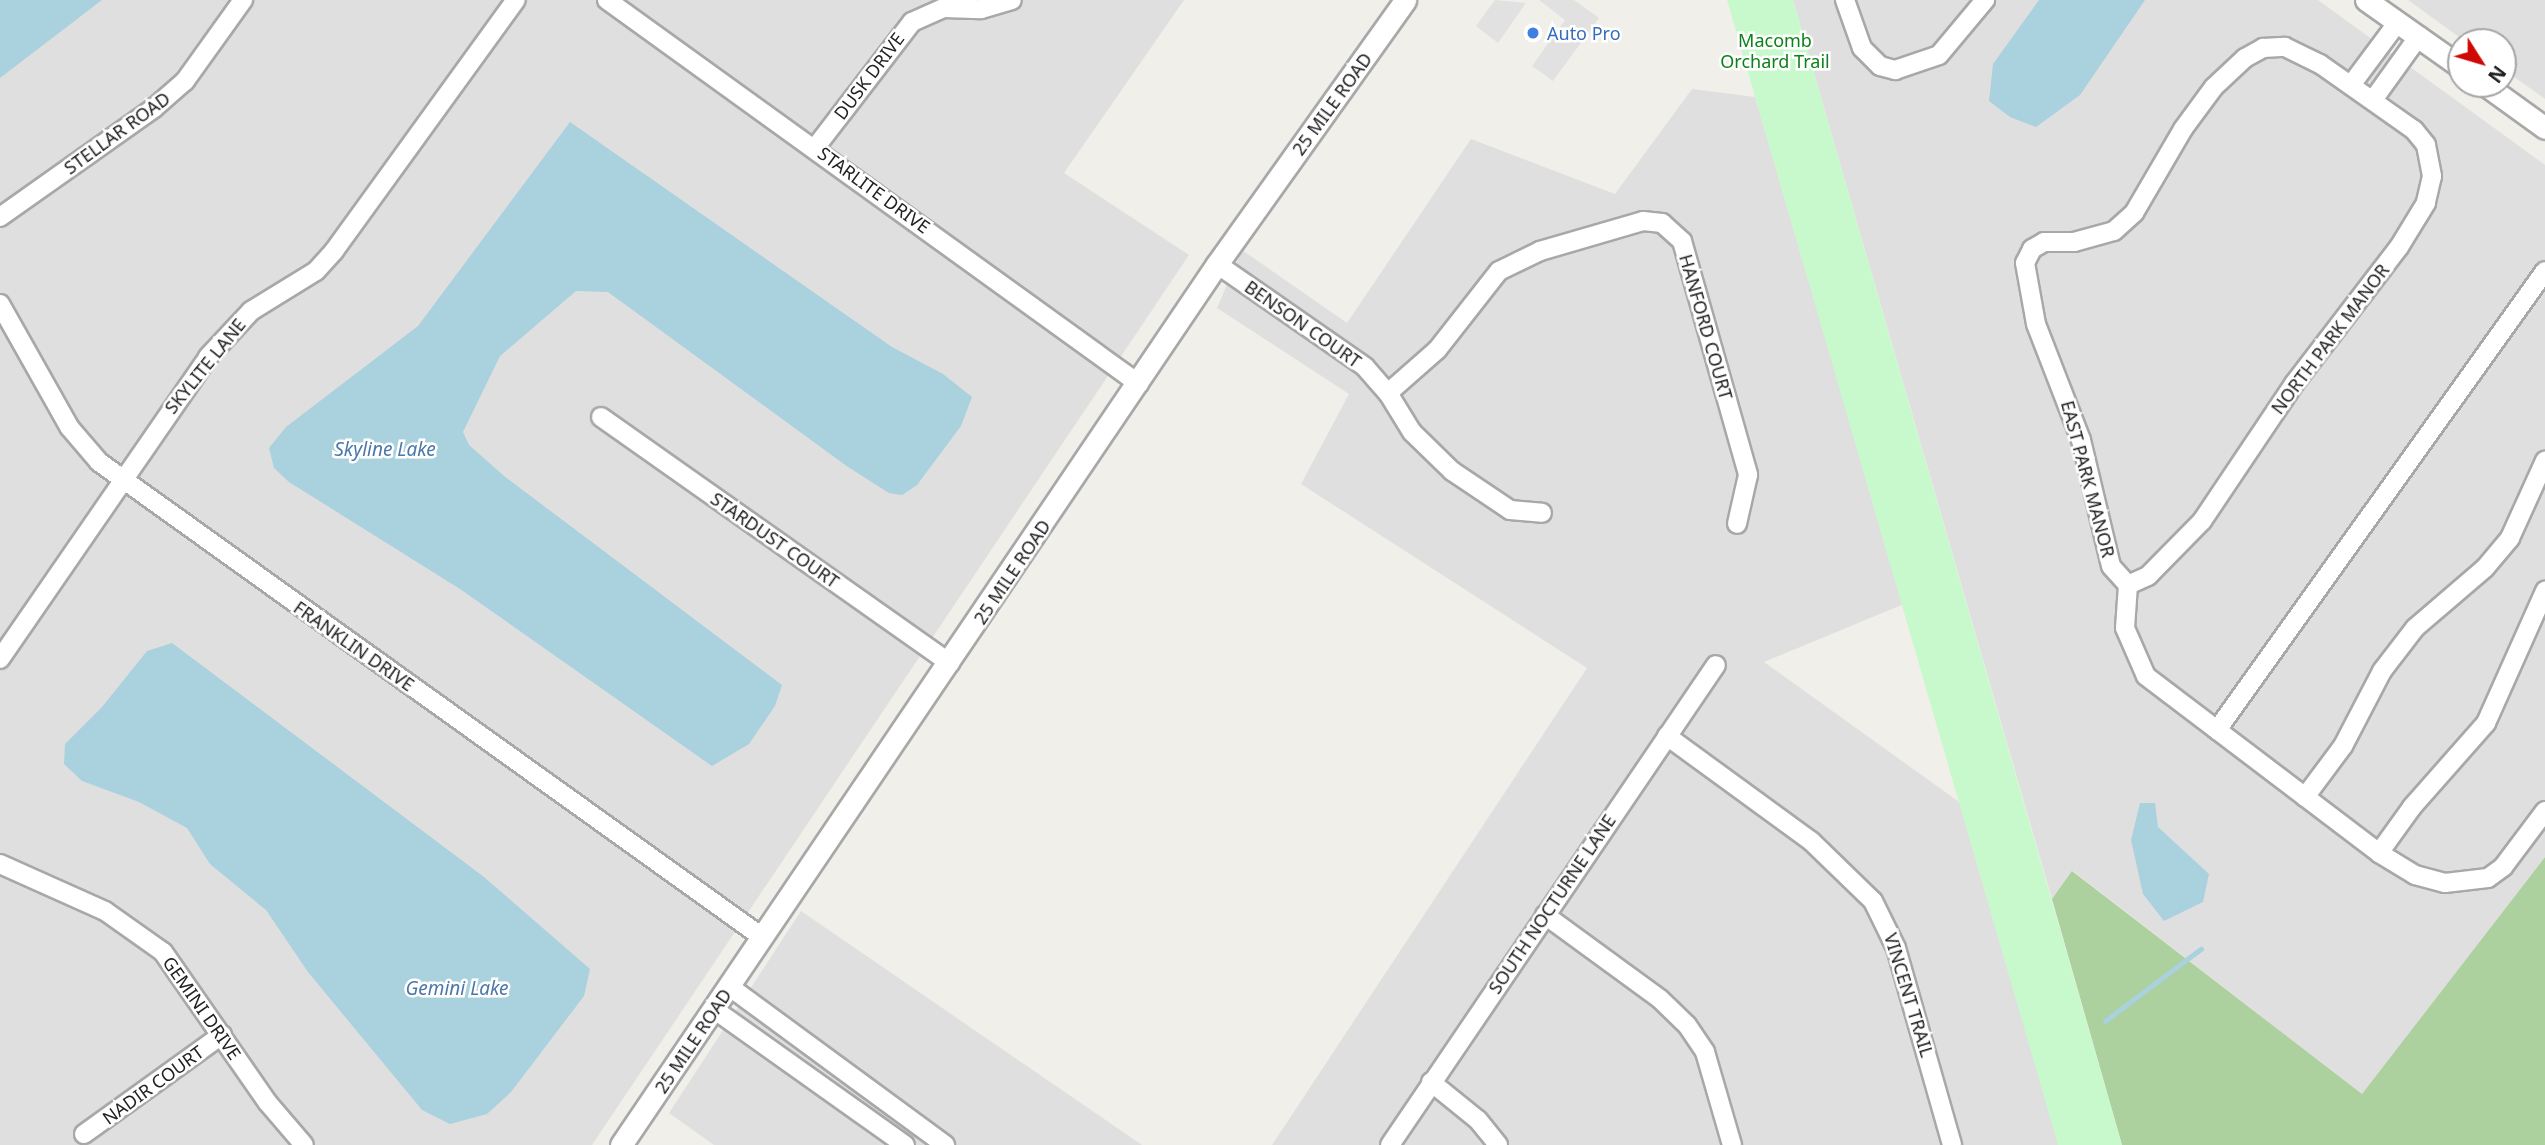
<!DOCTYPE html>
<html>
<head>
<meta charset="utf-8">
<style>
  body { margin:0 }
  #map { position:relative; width:2545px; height:1145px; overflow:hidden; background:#f1efe9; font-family:"Noto Sans",sans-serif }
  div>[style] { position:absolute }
  .residential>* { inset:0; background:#dfdfdf }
  .forest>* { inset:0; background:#acd09e }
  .park>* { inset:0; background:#c8f9cd }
  .parking>* { inset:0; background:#e1e1e1 }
  .water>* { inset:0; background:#aad1de }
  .stream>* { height:4.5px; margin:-2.25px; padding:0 2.25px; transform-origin:2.25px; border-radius:2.25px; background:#aad1de }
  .roads { filter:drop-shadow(2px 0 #a8a8a8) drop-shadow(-2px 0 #a8a8a8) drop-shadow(0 2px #a8a8a8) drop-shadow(0 -2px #a8a8a8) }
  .minor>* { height:18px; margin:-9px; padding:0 9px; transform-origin:9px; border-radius:9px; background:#fff }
  .tertiary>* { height:21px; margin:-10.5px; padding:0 10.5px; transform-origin:10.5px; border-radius:10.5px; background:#fff }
  .dots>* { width:19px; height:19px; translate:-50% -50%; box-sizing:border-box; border:4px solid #fff; border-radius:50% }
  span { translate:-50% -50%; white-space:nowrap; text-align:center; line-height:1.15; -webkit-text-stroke:5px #fff; paint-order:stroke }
  .shop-label { font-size:18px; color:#366cbe }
  .left { translate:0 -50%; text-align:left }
  .park-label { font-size:18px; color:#0e811a }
  .street-label { font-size:18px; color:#212121 }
  .water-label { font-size:19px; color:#4b78a9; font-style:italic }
  .north { position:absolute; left:2447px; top:28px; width:70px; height:70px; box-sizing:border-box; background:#fff; border:2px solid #a6a6a6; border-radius:50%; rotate:127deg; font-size:19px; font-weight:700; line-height:28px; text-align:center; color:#212121 }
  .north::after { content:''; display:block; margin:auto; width:24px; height:32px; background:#cf0804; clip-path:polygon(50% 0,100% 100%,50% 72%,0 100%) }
</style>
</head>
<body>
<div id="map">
  <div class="residential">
    <div style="clip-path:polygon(0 0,1184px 0,1064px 173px,1189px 255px,592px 1145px,0 1145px)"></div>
    <div style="clip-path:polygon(1793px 0,2318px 0,2545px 165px,2545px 857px,2362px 1094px,2073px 871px,2052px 899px)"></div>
    <div style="clip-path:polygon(2408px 0,2545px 0,2545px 99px,2503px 69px,2503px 42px,2466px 42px)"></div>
    <div style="clip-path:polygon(1692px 89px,1755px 97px,1904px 604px,1764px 662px,1962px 804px,2061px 1145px,1272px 1145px,1587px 668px,1301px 484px,1349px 394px,1217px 308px,1242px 250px,1347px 323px,1471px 139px,1615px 194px)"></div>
    <div style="clip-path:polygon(801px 911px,1142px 1145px,714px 1145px,669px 1113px)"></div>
  </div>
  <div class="forest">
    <div style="clip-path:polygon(2545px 857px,2545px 1145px,2122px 1145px,2052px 899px,2072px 871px,2362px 1094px)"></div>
  </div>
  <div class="park">
    <div style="clip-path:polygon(1727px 0,1793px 0,2122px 1145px,2058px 1145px)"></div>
  </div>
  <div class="parking">
    <div style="clip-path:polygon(1495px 0,1526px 3px,1498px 43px,1476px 26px)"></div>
    <div style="clip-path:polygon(1539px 0,1574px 0,1599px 18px,1553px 81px,1532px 66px,1565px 20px)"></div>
  </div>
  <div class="water">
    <div style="clip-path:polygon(0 0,102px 0,0 78px)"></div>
    <div style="clip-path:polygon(2039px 0,2145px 0,2080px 95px,2036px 127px,2010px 117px,1989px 101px,1993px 64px)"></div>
    <div style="clip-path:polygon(570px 122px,892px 347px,943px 374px,972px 397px,961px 426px,917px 485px,902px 495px,889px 493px,848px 467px,608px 292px,576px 291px,500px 356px,463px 432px,469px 445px,504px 476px,782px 685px,775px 706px,749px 744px,712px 766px,460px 589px,289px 482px,274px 468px,269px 448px,286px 427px,418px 326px)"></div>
    <div style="clip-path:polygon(172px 643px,484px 877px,590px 969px,584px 996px,511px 1092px,487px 1114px,450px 1124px,422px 1110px,308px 972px,266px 910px,210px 864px,187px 828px,139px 802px,82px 781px,64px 764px,65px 744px,102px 707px,147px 651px)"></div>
    <div style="clip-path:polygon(2140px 803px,2155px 803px,2158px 827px,2209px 874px,2203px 902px,2164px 921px,2143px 894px,2131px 840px)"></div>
  </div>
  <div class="stream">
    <div style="left:2105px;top:1021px;width:120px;rotate:-36.9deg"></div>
  </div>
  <div class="roads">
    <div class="minor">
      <div style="left:607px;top:0;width:656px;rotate:35.82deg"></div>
      <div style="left:1845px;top:0;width:51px;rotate:70.5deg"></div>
      <div style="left:1862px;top:48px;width:25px;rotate:45deg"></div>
      <div style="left:1880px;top:66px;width:16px;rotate:15deg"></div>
      <div style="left:1895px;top:70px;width:46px;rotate:-18.8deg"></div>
      <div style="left:1939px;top:55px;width:72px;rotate:-50.1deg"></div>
      <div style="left:2285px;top:47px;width:39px;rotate:26deg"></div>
      <div style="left:2320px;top:64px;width:115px;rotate:35.1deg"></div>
      <div style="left:2414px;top:130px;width:19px;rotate:51deg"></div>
      <div style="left:2426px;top:145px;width:32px;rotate:79deg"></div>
      <div style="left:2432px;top:176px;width:28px;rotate:103deg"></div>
      <div style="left:2426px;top:203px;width:52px;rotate:121.5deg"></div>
      <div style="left:2399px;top:247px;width:173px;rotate:127.5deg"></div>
      <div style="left:2294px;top:384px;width:165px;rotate:123.9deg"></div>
      <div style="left:2202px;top:521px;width:77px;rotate:134.5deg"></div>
      <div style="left:2148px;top:576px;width:22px;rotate:156deg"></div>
      <div style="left:2128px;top:585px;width:25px;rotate:-132deg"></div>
      <div style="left:2111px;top:566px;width:130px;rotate:-103.4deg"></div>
      <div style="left:2081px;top:440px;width:124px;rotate:-111.2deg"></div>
      <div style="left:2036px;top:324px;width:62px;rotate:-100.2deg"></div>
      <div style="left:2025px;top:263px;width:16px;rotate:-63deg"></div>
      <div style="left:2032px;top:249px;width:14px;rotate:-30deg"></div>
      <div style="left:2044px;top:242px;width:30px"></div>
      <div style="left:2074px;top:242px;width:41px;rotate:-15.4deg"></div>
      <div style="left:2114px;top:231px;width:27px;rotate:-42deg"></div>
      <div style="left:2134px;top:213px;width:97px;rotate:-59.7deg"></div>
      <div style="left:2183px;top:129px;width:52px;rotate:-53.6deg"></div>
      <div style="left:2214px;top:87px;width:42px;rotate:-43.1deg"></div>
      <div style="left:2245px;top:58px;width:21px;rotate:-29deg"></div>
      <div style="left:2263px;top:48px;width:22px;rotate:-3deg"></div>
      <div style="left:2351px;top:85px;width:79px;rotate:-53.3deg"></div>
      <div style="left:2373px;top:100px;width:79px;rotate:-54.3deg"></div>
      <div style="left:815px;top:148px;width:159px;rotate:-52.4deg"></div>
      <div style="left:912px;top:22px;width:35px;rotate:-24deg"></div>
      <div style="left:944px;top:8px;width:37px;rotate:2deg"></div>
      <div style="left:981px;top:9px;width:32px;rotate:-16deg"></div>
      <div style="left:0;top:217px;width:189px;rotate:-35.3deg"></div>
      <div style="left:154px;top:108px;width:41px;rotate:-41.1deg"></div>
      <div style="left:185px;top:81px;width:100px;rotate:-54.4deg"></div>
      <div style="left:1217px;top:264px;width:180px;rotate:34.8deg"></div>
      <div style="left:1365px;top:367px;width:35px;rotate:49deg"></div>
      <div style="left:1388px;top:393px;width:46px;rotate:58.4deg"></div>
      <div style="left:1412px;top:432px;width:56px;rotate:44.3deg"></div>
      <div style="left:1452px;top:471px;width:70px;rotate:33.9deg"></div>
      <div style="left:1510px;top:510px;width:32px;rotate:5deg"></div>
      <div style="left:0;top:304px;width:142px;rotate:60.6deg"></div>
      <div style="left:70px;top:428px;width:45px;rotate:49.5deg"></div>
      <div style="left:99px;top:462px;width:816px;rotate:35.62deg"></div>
      <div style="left:1388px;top:393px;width:65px;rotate:-41.3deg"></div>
      <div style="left:1437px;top:350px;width:100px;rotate:-51.9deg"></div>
      <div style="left:1499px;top:271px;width:46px;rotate:-26deg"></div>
      <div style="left:1540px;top:251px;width:107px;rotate:-16.2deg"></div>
      <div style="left:1643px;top:221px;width:19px;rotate:6deg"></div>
      <div style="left:1662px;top:223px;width:27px;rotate:42deg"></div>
      <div style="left:1682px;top:241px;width:243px;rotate:74.2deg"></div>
      <div style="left:1748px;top:475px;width:50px;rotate:102.7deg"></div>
      <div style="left:601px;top:417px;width:427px;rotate:35.2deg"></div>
      <div style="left:2128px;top:585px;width:43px;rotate:94deg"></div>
      <div style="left:2125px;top:628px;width:52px;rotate:66.4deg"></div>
      <div style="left:2146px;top:676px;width:293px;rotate:37.2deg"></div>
      <div style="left:2379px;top:853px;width:42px;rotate:31.4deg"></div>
      <div style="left:2415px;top:875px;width:31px;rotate:15deg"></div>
      <div style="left:2445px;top:883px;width:43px;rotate:-6.6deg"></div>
      <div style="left:2488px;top:878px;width:19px;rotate:-36deg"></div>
      <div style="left:2503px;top:867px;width:70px;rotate:-53.1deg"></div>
      <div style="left:0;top:659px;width:367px;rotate:-55.4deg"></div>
      <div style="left:208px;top:357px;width:63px;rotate:-46.9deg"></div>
      <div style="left:251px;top:311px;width:76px;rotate:-31.6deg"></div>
      <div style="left:316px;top:271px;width:27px;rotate:-48deg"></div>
      <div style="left:334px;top:251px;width:310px;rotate:-54.1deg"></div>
      <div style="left:2217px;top:730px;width:564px;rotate:-54.45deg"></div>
      <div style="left:1667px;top:736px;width:178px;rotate:36.1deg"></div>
      <div style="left:1811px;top:841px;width:86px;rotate:44.1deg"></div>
      <div style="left:1873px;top:901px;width:52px;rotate:63.9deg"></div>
      <div style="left:1896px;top:948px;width:205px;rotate:74.1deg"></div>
      <div style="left:2305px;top:797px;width:64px;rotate:-53.3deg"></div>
      <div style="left:2343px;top:746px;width:85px;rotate:-62.5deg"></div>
      <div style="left:2382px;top:671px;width:54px;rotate:-52.5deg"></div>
      <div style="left:2415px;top:628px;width:92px;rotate:-40.6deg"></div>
      <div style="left:2485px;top:568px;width:39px;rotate:-50deg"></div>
      <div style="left:2510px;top:538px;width:85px;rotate:-65.6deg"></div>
      <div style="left:2379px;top:853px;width:57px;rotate:-54.3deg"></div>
      <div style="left:2412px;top:807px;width:112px;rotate:-48.6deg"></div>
      <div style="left:2486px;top:723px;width:145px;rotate:-65.9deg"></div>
      <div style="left:0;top:864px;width:115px;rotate:24.1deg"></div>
      <div style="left:105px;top:911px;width:71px;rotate:35.3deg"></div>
      <div style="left:163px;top:952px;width:184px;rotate:55.2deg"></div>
      <div style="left:268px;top:1103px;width:55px;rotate:49.4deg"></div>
      <div style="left:1545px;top:915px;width:142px;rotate:36.1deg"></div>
      <div style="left:1660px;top:999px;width:37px;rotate:44deg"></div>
      <div style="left:1687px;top:1025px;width:32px;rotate:56deg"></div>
      <div style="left:1705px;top:1052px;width:97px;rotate:73.8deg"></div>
      <div style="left:730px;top:987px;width:267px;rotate:36.3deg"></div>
      <div style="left:715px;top:1010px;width:233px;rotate:35.4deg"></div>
      <div style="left:1431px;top:1082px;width:60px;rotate:39deg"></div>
      <div style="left:1478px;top:1120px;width:32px;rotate:51deg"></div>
      <div style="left:84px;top:1134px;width:170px;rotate:-35.7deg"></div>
      <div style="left:1390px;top:1145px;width:580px;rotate:-55.82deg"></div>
    </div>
    <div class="tertiary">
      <div style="left:2366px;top:0;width:116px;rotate:35.2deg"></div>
      <div style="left:2484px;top:84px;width:75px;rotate:35.8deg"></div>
      <div style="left:621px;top:1145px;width:1064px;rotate:-55.92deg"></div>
      <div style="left:1217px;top:264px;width:324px;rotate:-54.5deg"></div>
    </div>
  </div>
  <div class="dots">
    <div style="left:1533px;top:33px;background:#3f7fe0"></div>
  </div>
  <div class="shop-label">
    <span class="left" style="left:1547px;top:33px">Auto Pro</span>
  </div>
  <div class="park-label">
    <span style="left:1775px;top:51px">Macomb<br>Orchard Trail</span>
  </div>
  <div class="street-label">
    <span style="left:869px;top:76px;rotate:-53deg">DUSK DRIVE</span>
    <span style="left:1332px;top:104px;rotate:-54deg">25 MILE ROAD</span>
    <span style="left:117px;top:133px;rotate:-36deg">STELLAR ROAD</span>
    <span style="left:874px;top:190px;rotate:36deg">STARLITE DRIVE</span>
    <span style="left:1303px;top:324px;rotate:35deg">BENSON COURT</span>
    <span style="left:1706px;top:327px;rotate:74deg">HANFORD COURT</span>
    <span style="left:2330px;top:339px;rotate:-53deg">NORTH PARK MANOR</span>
    <span style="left:205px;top:366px;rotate:-51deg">SKYLITE LANE</span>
    <span style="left:2088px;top:479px;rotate:75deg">EAST PARK MANOR</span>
    <span style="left:775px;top:540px;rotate:35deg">STARDUST COURT</span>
    <span style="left:1012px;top:572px;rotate:-56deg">25 MILE ROAD</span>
    <span style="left:354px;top:646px;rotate:35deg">FRANKLIN DRIVE</span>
    <span style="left:1552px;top:904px;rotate:-56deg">SOUTH NOCTURNE LANE</span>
    <span style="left:1909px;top:995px;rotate:73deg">VINCENT TRAIL</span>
    <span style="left:202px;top:1008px;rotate:55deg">GEMINI DRIVE</span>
    <span style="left:693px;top:1041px;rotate:-56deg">25 MILE ROAD</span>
    <span style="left:153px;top:1085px;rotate:-36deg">NADIR COURT</span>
  </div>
  <div class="water-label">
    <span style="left:385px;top:450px">Skyline Lake</span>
    <span style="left:457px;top:989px">Gemini Lake</span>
  </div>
  <div class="north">N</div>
</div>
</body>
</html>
